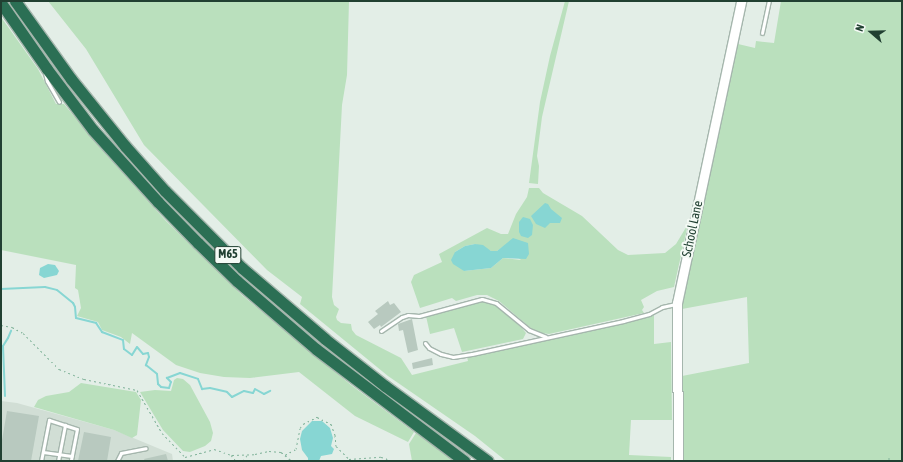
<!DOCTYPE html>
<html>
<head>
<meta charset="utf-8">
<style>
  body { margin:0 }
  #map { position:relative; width:903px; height:462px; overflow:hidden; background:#e3eee7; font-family:"Asap Condensed",sans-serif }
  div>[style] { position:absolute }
  .built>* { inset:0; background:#d1ded5 }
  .green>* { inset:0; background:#bae0bd }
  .water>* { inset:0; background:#87d6d3 }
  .stream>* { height:2px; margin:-1px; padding:0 1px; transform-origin:1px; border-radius:1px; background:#87d6d3 }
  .building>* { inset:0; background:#b8c9bf }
  .path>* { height:1px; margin-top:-0.5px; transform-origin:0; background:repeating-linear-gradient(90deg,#81b39a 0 2px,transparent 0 5px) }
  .roads { filter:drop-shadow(1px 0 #a5b6ad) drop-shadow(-1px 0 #a5b6ad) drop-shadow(0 1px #a5b6ad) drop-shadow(0 -1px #a5b6ad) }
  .service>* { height:3px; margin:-1.5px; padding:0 1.5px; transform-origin:1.5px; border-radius:1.5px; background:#fff }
  .secondary>* { height:9px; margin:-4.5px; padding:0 4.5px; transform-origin:4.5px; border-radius:4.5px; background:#fff }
  .motorway>* { height:11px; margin:-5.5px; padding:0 5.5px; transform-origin:5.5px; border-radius:5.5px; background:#2b6f54 }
  span { translate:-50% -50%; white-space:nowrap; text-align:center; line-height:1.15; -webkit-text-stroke:4px #f4faf5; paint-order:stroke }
  .shield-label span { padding:1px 3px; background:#f4faf5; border:1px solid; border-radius:3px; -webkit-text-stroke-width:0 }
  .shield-label { font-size:12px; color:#214032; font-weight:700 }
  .street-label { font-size:13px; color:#214032 }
  .frame { position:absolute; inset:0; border:2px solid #214032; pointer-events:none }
  .north { position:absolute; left:851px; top:12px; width:40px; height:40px; -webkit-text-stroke:3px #f4faf5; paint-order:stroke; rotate:290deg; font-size:11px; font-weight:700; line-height:16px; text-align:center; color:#214032 }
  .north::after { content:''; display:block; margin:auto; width:14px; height:18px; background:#214032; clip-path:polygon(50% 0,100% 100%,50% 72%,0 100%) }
</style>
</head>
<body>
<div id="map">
  <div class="built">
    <div style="clip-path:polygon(1px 401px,17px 403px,114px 430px,172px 454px,173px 461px,1px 461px)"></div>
  </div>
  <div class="green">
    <div style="clip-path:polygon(48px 1px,349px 1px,347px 75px,342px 105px,332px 297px,334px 305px,339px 309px,336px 317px,337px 320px,341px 323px,351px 324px,352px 330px,356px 335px,401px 358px,412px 375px,468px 361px,467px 357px,654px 314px,654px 344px,671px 342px,672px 420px,631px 420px,629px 455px,671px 457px,671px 461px,506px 461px,475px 436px,388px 376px,300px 304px,302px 297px,267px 270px,144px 145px,86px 49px)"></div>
    <div style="clip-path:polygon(565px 1px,569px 1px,542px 117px,537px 156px,539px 166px,538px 184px,529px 183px,540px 102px,550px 56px)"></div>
    <div style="clip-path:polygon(781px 1px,902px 1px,902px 461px,683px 461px,682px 376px,749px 363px,747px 297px,682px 309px,683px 295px,738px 44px,755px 48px,756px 41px,774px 43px)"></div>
    <div style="clip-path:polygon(1px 17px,38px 69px,56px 104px,64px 104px,101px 149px,166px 221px,243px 296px,351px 385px,414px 432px,408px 442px,355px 416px,299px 372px,250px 378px,224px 377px,200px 373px,176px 365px,132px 333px,130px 344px,121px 337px,102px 330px,98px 322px,77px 316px,81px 308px,78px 290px,75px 288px,76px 265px,1px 250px)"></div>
    <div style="clip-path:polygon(evenodd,529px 188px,539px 188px,543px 193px,582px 216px,618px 250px,628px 255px,665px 253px,676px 244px,688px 224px,674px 287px,657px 291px,641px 300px,644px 307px,642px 310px,644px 313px,549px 334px,542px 333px,532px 329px,499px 301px,487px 295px,477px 295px,456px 301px,452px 298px,420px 308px,411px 282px,414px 275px,442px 262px,439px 254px,487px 228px,501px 234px,508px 234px,516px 214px,527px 197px,529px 188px,475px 244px,491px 251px,497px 251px,504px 246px,521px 260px,503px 258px,491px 268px,464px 271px,455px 252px,465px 246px,475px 244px)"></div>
    <div style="clip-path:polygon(483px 300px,494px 304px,521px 327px,526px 333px,523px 339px,462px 352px,454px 328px,430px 334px,426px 316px)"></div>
    <div style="clip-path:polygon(177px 378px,183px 379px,190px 385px,210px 422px,213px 433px,211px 441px,205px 446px,190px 452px,183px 451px,163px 430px,140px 392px,155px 390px,171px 391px,174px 380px)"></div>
    <div style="clip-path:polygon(81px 383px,136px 392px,141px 400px,137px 435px,132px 438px,114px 430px,34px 407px,38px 400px,46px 396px,69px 392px)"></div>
    <div style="clip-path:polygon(416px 433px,454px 461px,412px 461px,409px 444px)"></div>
  </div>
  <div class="water">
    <div style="clip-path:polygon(545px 203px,548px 204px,551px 209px,562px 218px,560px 223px,550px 223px,545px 228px,536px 224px,531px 216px)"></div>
    <div style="clip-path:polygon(523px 217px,530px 219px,533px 225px,532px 235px,528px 238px,521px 236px,519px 232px,519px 222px)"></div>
    <div style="clip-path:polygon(513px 238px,528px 243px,529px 254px,526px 259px,503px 258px,491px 268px,464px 271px,453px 264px,451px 260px,455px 252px,465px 246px,475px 244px,483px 245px,491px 251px,497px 251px)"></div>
    <div style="clip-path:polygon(48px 264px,55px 265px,59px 271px,57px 275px,44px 278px,39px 275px,40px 268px)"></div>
    <div style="clip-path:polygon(312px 421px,322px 421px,330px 428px,333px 438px,331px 446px,334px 449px,332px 454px,321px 456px,319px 461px,308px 461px,308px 458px,302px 450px,300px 439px,302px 431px)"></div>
  </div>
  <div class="stream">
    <div style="left:1px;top:289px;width:44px;rotate:-2.6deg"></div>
    <div style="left:45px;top:287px;width:12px;rotate:14deg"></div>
    <div style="left:57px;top:290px;width:21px;rotate:39deg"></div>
    <div style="left:73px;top:303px;width:4px;rotate:63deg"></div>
    <div style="left:75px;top:307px;width:11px;rotate:85deg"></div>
    <div style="left:76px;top:318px;width:21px;rotate:14deg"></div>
    <div style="left:96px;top:323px;width:11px;rotate:56deg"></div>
    <div style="left:102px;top:332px;width:22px;rotate:21deg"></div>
    <div style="left:123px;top:340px;width:9px;rotate:84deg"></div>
    <div style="left:124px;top:349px;width:10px;rotate:37deg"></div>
    <div style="left:132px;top:355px;width:9px;rotate:-58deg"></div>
    <div style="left:137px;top:347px;width:9px;rotate:49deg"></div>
    <div style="left:143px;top:354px;width:5px;rotate:-11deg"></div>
    <div style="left:148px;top:353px;width:4px;rotate:76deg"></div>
    <div style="left:149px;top:357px;width:9px;rotate:111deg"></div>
    <div style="left:146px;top:365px;width:14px;rotate:39deg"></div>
    <div style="left:157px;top:374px;width:10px;rotate:84deg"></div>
    <div style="left:158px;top:384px;width:4px;rotate:45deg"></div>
    <div style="left:161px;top:387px;width:8px;rotate:7deg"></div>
    <div style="left:169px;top:388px;width:6px;rotate:-72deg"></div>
    <div style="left:171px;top:382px;width:6px;rotate:-135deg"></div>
    <div style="left:167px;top:378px;width:14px;rotate:-21deg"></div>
    <div style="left:180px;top:373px;width:19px;rotate:18deg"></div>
    <div style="left:198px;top:379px;width:11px;rotate:68deg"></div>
    <div style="left:202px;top:389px;width:8px;rotate:-7deg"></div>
    <div style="left:210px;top:388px;width:17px;rotate:13deg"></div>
    <div style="left:227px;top:392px;width:7px;rotate:45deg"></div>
    <div style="left:232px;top:397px;width:13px;rotate:-27deg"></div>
    <div style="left:244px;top:391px;width:9px;rotate:13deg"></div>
    <div style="left:253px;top:393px;width:4px;rotate:-63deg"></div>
    <div style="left:255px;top:389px;width:10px;rotate:29deg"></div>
    <div style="left:264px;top:394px;width:7px;rotate:-27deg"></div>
    <div style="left:5px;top:396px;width:50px;rotate:-92.3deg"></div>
    <div style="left:3px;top:346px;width:9px;rotate:-58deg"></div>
    <div style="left:8px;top:338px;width:8px;rotate:-67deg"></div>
  </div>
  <div class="building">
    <div style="clip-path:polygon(388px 301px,390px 305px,394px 303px,401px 312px,381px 327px,380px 325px,374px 329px,368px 322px,378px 314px,375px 311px)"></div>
    <div style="clip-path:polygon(412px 319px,418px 350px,408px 353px,403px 330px,399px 331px,398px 324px)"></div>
    <div style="clip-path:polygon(432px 358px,433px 365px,413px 369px,412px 363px)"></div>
    <div style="clip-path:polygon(7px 411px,39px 416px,31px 461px,1px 461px,1px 446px)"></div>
    <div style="clip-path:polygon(84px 432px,111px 437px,107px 461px,78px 461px)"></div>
    <div style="clip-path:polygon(166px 454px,168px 461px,145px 461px,144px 459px)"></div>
  </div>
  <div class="path">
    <div style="left:1px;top:325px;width:11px;rotate:10deg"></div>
    <div style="left:12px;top:327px;width:13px;rotate:29deg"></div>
    <div style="left:23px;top:333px;width:51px;rotate:45deg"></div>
    <div style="left:59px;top:369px;width:27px;rotate:22deg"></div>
    <div style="left:84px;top:379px;width:54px;rotate:11.7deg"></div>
    <div style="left:137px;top:390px;width:50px;rotate:59.8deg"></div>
    <div style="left:162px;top:433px;width:33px;rotate:46deg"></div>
    <div style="left:185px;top:457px;width:30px;rotate:-15deg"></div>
    <div style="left:214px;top:449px;width:18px;rotate:19deg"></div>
    <div style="left:231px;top:455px;width:8px;rotate:50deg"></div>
    <div style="left:232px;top:455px;width:23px;rotate:-2deg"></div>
    <div style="left:255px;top:454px;width:14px;rotate:-12deg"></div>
    <div style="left:269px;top:451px;width:12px;rotate:5deg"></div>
    <div style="left:281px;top:452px;width:14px;rotate:39deg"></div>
    <div style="left:285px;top:455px;width:13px;rotate:-29deg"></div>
    <div style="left:296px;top:449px;width:21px;rotate:-79deg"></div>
    <div style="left:300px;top:428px;width:5px;rotate:-53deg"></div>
    <div style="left:303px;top:424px;width:16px;rotate:-27deg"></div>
    <div style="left:317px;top:417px;width:16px;rotate:27deg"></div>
    <div style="left:331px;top:424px;width:12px;rotate:70deg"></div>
    <div style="left:335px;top:435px;width:11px;rotate:85deg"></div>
    <div style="left:336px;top:446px;width:18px;rotate:45deg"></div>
    <div style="left:349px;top:459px;width:32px;rotate:-4deg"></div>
    <div style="left:381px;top:457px;width:5px;rotate:11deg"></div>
    <div style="left:386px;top:458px;width:4px;rotate:56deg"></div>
    <div style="left:889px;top:457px;width:4px;rotate:90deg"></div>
    <div style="left:243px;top:461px;width:7px;rotate:-56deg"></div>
  </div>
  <div class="roads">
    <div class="service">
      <div style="left:762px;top:33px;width:33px;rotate:-78deg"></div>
      <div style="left:45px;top:73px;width:8px;rotate:76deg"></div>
      <div style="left:47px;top:81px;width:24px;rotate:60deg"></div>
      <div style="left:381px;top:331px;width:25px;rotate:-34deg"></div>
      <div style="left:402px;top:317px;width:6px;rotate:-18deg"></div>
      <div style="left:408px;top:315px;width:11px;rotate:5deg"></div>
      <div style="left:419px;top:316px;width:65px;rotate:-15.1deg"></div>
      <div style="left:482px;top:299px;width:15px;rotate:16deg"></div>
      <div style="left:496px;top:303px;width:43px;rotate:39.3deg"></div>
      <div style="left:529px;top:330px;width:18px;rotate:22deg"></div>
      <div style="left:425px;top:343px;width:6px;rotate:51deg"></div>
      <div style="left:429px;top:348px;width:13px;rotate:27deg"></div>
      <div style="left:441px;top:354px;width:12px;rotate:14deg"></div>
      <div style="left:453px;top:357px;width:19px;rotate:-9deg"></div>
      <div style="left:472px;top:354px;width:155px;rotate:-12.3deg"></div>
      <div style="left:623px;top:321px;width:27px;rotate:-15deg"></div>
      <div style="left:649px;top:314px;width:15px;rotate:-28deg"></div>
      <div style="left:662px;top:307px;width:14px;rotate:-12deg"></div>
      <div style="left:43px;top:452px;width:29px;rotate:8deg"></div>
      <div style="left:41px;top:461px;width:42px;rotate:-79deg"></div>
      <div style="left:49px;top:420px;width:29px;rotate:18deg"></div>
      <div style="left:77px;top:429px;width:33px;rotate:101deg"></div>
      <div style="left:58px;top:461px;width:37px;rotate:-79deg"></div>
      <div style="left:117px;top:461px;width:9px;rotate:-63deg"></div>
      <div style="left:121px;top:453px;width:25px;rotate:-11deg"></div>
    </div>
    <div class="secondary">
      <div style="left:678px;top:461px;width:158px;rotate:-90.4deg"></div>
      <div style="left:677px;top:303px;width:309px;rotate:-78deg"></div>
    </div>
    <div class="motorway">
      <div style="left:15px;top:1px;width:96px;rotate:54.3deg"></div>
      <div style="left:71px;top:79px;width:86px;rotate:51.1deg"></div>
      <div style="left:125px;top:146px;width:60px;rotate:48.4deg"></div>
      <div style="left:165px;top:191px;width:109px;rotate:45deg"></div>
      <div style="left:242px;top:268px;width:109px;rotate:40.5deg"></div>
      <div style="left:325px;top:339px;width:76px;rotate:38.1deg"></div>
      <div style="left:385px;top:386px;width:127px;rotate:36.1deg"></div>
      <div style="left:1px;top:3px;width:80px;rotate:55.1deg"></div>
      <div style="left:47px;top:69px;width:76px;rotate:53deg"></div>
      <div style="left:93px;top:130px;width:97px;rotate:47.9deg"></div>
      <div style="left:158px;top:202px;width:57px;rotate:45.7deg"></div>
      <div style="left:198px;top:243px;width:54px;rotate:44.3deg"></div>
      <div style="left:237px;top:281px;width:104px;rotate:40.7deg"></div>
      <div style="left:316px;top:349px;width:186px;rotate:37.1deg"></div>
    </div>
  </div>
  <div class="shield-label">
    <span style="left:228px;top:255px">M65</span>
  </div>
  <div class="street-label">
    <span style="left:693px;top:229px;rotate:-78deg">School Lane</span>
  </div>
  <div class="frame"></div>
  <div class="north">N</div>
</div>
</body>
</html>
